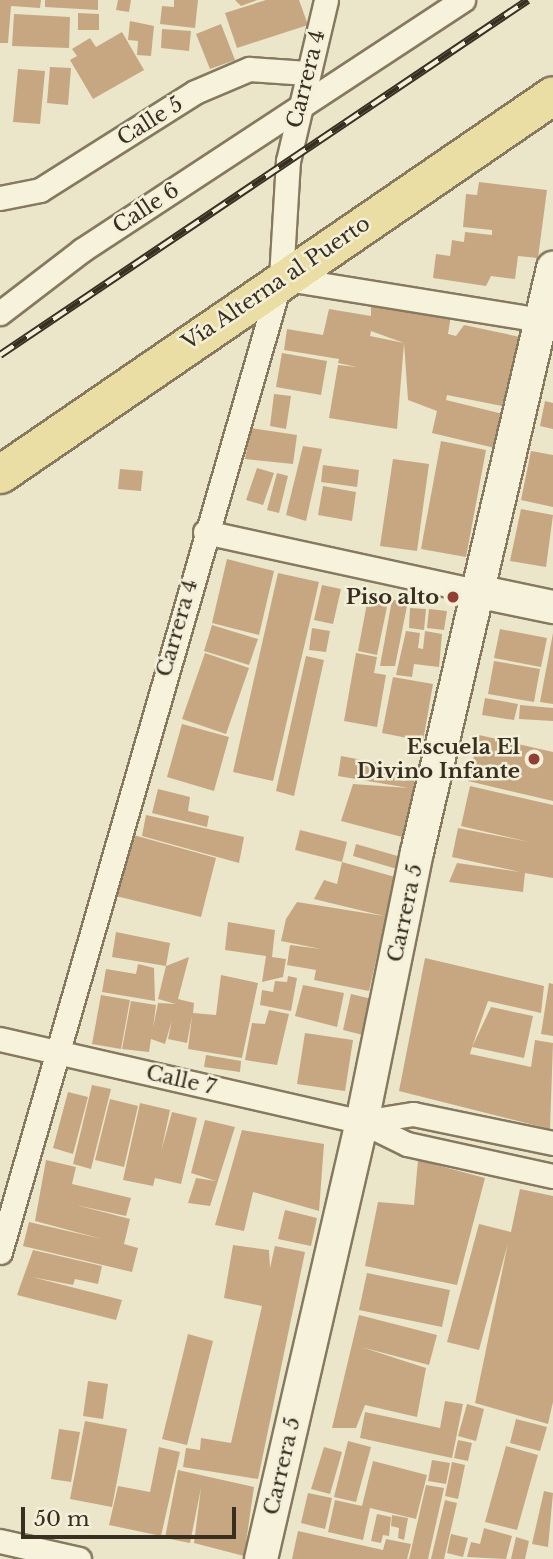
<!DOCTYPE html>
<html>
<head>
<meta charset="utf-8">
<style>
  body { margin:0 }
  #map { position:relative; width:553px; height:1559px; overflow:hidden; background:#ebe6c9; font-family:"Libre Baskerville",serif }
  div>[style] { position:absolute }
  .building>* { inset:0; background:#c6a782 }
  .roads { filter:drop-shadow(2px 0 #86795f) drop-shadow(-2px 0 #86795f) drop-shadow(0 2px #86795f) drop-shadow(0 -2px #86795f) }
  .street>* { height:23px; margin:-11.5px; padding:0 11.5px; transform-origin:11.5px; border-radius:11.5px; background:#f7f2dc }
  .secondary>* { height:32px; margin:-16px; padding:0 16px; transform-origin:16px; border-radius:16px; background:#f7f2dc }
  .primary>* { height:37px; margin:-18.5px; padding:0 18.5px; transform-origin:18.5px; border-radius:18.5px; background:#ebdea5 }
  .rail>* { height:8px; margin-top:-4px; transform-origin:0; background:repeating-linear-gradient(90deg,#f3efd8 0 16px,#382f21 0 32px); box-sizing:border-box; border-block:2px solid #382f21 }
  .dots>* { width:19px; height:19px; translate:-50% -50%; box-sizing:border-box; border:4px solid #f3efd8; border-radius:50% }
  span { translate:-50% -50%; white-space:nowrap; text-align:center; line-height:1.15; -webkit-text-stroke:5px #f3efd8; paint-order:stroke }
  .street-label { font-size:21px; color:#382f21 }
  .poi-label { font-size:21px; color:#382f21; font-weight:700 }
  .right { translate:-100% -50%; text-align:right }
  .scale { position:absolute; left:21px; top:1507px; width:215px; height:32px; box-sizing:border-box; border:4px solid #382f21; border-top:0; padding-left:9px; font-size:21px; line-height:24px; white-space:nowrap; color:#382f21; -webkit-text-stroke:5px #f3efd8; paint-order:stroke }
</style>
</head>
<body>
<div id="map">
  <div class="building">
    <div style="clip-path:polygon(0 0,41px 0,40px 8px,11px 6px,8px 43px,0 43px)"></div>
    <div style="clip-path:polygon(45px 0,98px 0,98px 10px,45px 7px)"></div>
    <div style="clip-path:polygon(118px 0,131px 0,129px 12px,116px 10px)"></div>
    <div style="clip-path:polygon(174px 0,198px 0,195px 28px,160px 24px,162px 6px,174px 7px)"></div>
    <div style="clip-path:polygon(235px 0,257px 0,241px 6px)"></div>
    <div style="clip-path:polygon(266px 0,299px 0,308px 25px,237px 48px,225px 13px)"></div>
    <div style="clip-path:polygon(78px 13px,99px 14px,99px 30px,78px 30px)"></div>
    <div style="clip-path:polygon(14px 14px,70px 17px,69px 48px,12px 46px)"></div>
    <div style="clip-path:polygon(130px 21px,154px 26px,151px 56px,137px 55px,138px 41px,128px 40px)"></div>
    <div style="clip-path:polygon(221px 24px,235px 60px,210px 69px,196px 34px)"></div>
    <div style="clip-path:polygon(162px 29px,191px 31px,189px 51px,161px 48px)"></div>
    <div style="clip-path:polygon(122px 32px,144px 70px,93px 99px,70px 60px,77px 56px,72px 49px,90px 38px,96px 47px)"></div>
    <div style="clip-path:polygon(50px 67px,71px 68px,68px 105px,47px 103px)"></div>
    <div style="clip-path:polygon(18px 69px,45px 71px,40px 124px,13px 122px)"></div>
    <div style="clip-path:polygon(479px 182px,547px 190px,538px 258px,518px 256px,515px 279px,491px 276px,486px 286px,433px 278px,436px 254px,450px 256px,452px 240px,464px 242px,465px 232px,492px 235px,492px 230px,463px 227px,466px 194px,477px 195px)"></div>
    <div style="clip-path:polygon(evenodd,371px 299px,451px 315px,448px 334px,456px 336px,464px 325px,520px 337px,502px 406px,447px 395px,446px 400px,507px 415px,499px 449px,432px 433px,437px 411px,408px 400px,404px 343px,397px 429px,329px 418px,338px 365px,357px 367px,338px 363px,339px 359px,284px 350px,287px 329px,323px 335px,329px 309px,371px 316px,371px 299px,371px 331px,404px 343px,370px 336px,371px 331px)"></div>
    <div style="clip-path:polygon(282px 353px,327px 361px,321px 395px,276px 387px)"></div>
    <div style="clip-path:polygon(274px 394px,291px 396px,286px 429px,270px 426px)"></div>
    <div style="clip-path:polygon(545px 401px,553px 403px,553px 429px,540px 426px)"></div>
    <div style="clip-path:polygon(251px 428px,297px 435px,293px 464px,245px 459px)"></div>
    <div style="clip-path:polygon(441px 441px,486px 450px,466px 557px,421px 549px)"></div>
    <div style="clip-path:polygon(303px 446px,322px 449px,306px 521px,286px 515px)"></div>
    <div style="clip-path:polygon(531px 451px,553px 455px,553px 507px,521px 500px)"></div>
    <div style="clip-path:polygon(393px 459px,429px 464px,417px 551px,380px 546px)"></div>
    <div style="clip-path:polygon(323px 465px,359px 470px,357px 487px,321px 482px)"></div>
    <div style="clip-path:polygon(257px 468px,274px 473px,263px 505px,246px 500px)"></div>
    <div style="clip-path:polygon(120px 469px,143px 471px,141px 491px,118px 489px)"></div>
    <div style="clip-path:polygon(277px 473px,288px 476px,279px 513px,267px 510px)"></div>
    <div style="clip-path:polygon(323px 486px,356px 492px,352px 521px,318px 515px)"></div>
    <div style="clip-path:polygon(521px 509px,553px 515px,546px 567px,510px 561px)"></div>
    <div style="clip-path:polygon(227px 559px,274px 571px,259px 635px,212px 623px)"></div>
    <div style="clip-path:polygon(278px 573px,319px 582px,273px 781px,233px 772px)"></div>
    <div style="clip-path:polygon(322px 585px,341px 589px,333px 624px,314px 620px)"></div>
    <div style="clip-path:polygon(368px 598px,388px 602px,377px 655px,358px 651px)"></div>
    <div style="clip-path:polygon(392px 600px,408px 601px,395px 666px,380px 666px)"></div>
    <div style="clip-path:polygon(410px 608px,426px 609px,424px 630px,409px 628px)"></div>
    <div style="clip-path:polygon(429px 609px,447px 611px,444px 630px,427px 628px)"></div>
    <div style="clip-path:polygon(212px 625px,258px 639px,249px 665px,204px 651px)"></div>
    <div style="clip-path:polygon(312px 628px,330px 631px,326px 652px,309px 650px)"></div>
    <div style="clip-path:polygon(500px 629px,547px 638px,541px 667px,494px 658px)"></div>
    <div style="clip-path:polygon(406px 631px,420px 633px,418px 648px,423px 649px,425px 631px,442px 634px,439px 667px,414px 664px,412px 677px,396px 675px)"></div>
    <div style="clip-path:polygon(553px 633px,553px 704px,540px 702px)"></div>
    <div style="clip-path:polygon(205px 653px,249px 668px,226px 734px,182px 719px)"></div>
    <div style="clip-path:polygon(356px 653px,377px 657px,374px 673px,386px 675px,377px 727px,344px 721px)"></div>
    <div style="clip-path:polygon(306px 656px,324px 660px,294px 796px,276px 791px)"></div>
    <div style="clip-path:polygon(494px 661px,540px 669px,534px 702px,488px 694px)"></div>
    <div style="clip-path:polygon(393px 677px,433px 684px,423px 741px,382px 733px)"></div>
    <div style="clip-path:polygon(485px 698px,518px 704px,514px 720px,482px 715px)"></div>
    <div style="clip-path:polygon(520px 705px,553px 708px,553px 721px,519px 719px)"></div>
    <div style="clip-path:polygon(182px 724px,229px 737px,214px 791px,167px 777px)"></div>
    <div style="clip-path:polygon(479px 735px,553px 752px,553px 801px,468px 781px)"></div>
    <div style="clip-path:polygon(341px 756px,416px 770px,406px 838px,341px 821px,353px 784px,409px 788px,338px 776px)"></div>
    <div style="clip-path:polygon(470px 786px,553px 805px,553px 878px,525px 873px,523px 892px,449px 882px,457px 863px,520px 872px,452px 857px,458px 828px,529px 842px,461px 826px)"></div>
    <div style="clip-path:polygon(158px 789px,190px 797px,188px 811px,209px 816px,207px 827px,152px 813px)"></div>
    <div style="clip-path:polygon(146px 815px,244px 837px,239px 863px,142px 836px)"></div>
    <div style="clip-path:polygon(300px 830px,347px 842px,342px 862px,295px 850px)"></div>
    <div style="clip-path:polygon(130px 834px,216px 858px,201px 917px,112px 895px)"></div>
    <div style="clip-path:polygon(356px 844px,401px 857px,397px 869px,353px 856px)"></div>
    <div style="clip-path:polygon(342px 862px,395px 877px,369px 991px,314px 980px,316px 970px,287px 965px,290px 945px,321px 949px,281px 941px,286px 919px,297px 902px,384px 916px,314px 899px,324px 880px,337px 884px)"></div>
    <div style="clip-path:polygon(228px 922px,275px 930px,272px 957px,286px 959px,283px 977px,262px 982px,266px 956px,225px 950px)"></div>
    <div style="clip-path:polygon(116px 932px,170px 943px,166px 966px,189px 957px,178px 999px,194px 1003px,193px 1013px,216px 1015px,221px 975px,258px 983px,242px 1058px,188px 1049px,192px 1016px,187px 1043px,168px 1039px,172px 1020px,165px 1044px,151px 1039px,149px 1052px,122px 1049px,131px 1001px,156px 1005px,153px 1028px,158px 1003px,176px 1004px,158px 999px,166px 966px,112px 957px)"></div>
    <div style="clip-path:polygon(425px 958px,544px 986px,541px 1013px,488px 1001px,472px 1047px,491px 1007px,533px 1016px,524px 1058px,472px 1047px,470px 1054px,531px 1067px,535px 1040px,553px 1043px,550px 1129px,399px 1091px)"></div>
    <div style="clip-path:polygon(138px 964px,154px 968px,155px 1001px,102px 992px,106px 969px,136px 974px)"></div>
    <div style="clip-path:polygon(288px 976px,297px 978px,291px 1011px,260px 1005px,262px 990px,273px 992px,275px 981px,287px 982px)"></div>
    <div style="clip-path:polygon(549px 983px,553px 984px,553px 1036px,541px 1034px)"></div>
    <div style="clip-path:polygon(303px 985px,344px 993px,337px 1027px,295px 1016px)"></div>
    <div style="clip-path:polygon(351px 994px,372px 999px,363px 1035px,343px 1030px)"></div>
    <div style="clip-path:polygon(101px 995px,130px 1000px,121px 1049px,92px 1044px)"></div>
    <div style="clip-path:polygon(269px 1010px,289px 1014px,277px 1065px,245px 1060px,252px 1023px,265px 1024px)"></div>
    <div style="clip-path:polygon(305px 1033px,353px 1040px,345px 1091px,297px 1084px)"></div>
    <div style="clip-path:polygon(206px 1055px,241px 1061px,240px 1072px,204px 1067px)"></div>
    <div style="clip-path:polygon(92px 1085px,111px 1089px,91px 1169px,73px 1164px)"></div>
    <div style="clip-path:polygon(68px 1092px,88px 1097px,73px 1154px,53px 1148px)"></div>
    <div style="clip-path:polygon(110px 1099px,138px 1106px,124px 1167px,95px 1160px)"></div>
    <div style="clip-path:polygon(140px 1103px,170px 1110px,161px 1152px,172px 1112px,197px 1118px,181px 1184px,155px 1178px,153px 1186px,123px 1180px)"></div>
    <div style="clip-path:polygon(205px 1120px,235px 1127px,210px 1206px,188px 1203px,196px 1178px,216px 1181px,191px 1173px)"></div>
    <div style="clip-path:polygon(242px 1130px,324px 1144px,319px 1211px,253px 1192px,244px 1231px,215px 1225px)"></div>
    <div style="clip-path:polygon(46px 1160px,76px 1167px,72px 1184px,131px 1198px,126px 1216px,76px 1205px,130px 1219px,124px 1244px,138px 1248px,132px 1272px,23px 1246px,29px 1222px,102px 1239px,35px 1221px)"></div>
    <div style="clip-path:polygon(418px 1160px,485px 1178px,457px 1285px,365px 1266px,378px 1202px,414px 1205px)"></div>
    <div style="clip-path:polygon(520px 1189px,553px 1196px,553px 1402px,548px 1424px,475px 1403px,508px 1243px,479px 1350px,447px 1342px,479px 1224px,511px 1232px)"></div>
    <div style="clip-path:polygon(285px 1210px,317px 1218px,311px 1246px,278px 1239px)"></div>
    <div style="clip-path:polygon(233px 1245px,269px 1250px,270px 1268px,275px 1246px,305px 1252px,258px 1479px,183px 1467px,186px 1448px,200px 1450px,201px 1438px,231px 1443px,262px 1306px,224px 1298px)"></div>
    <div style="clip-path:polygon(33px 1250px,102px 1266px,98px 1284px,75px 1279px,73px 1285px,32px 1277px,122px 1300px,116px 1320px,17px 1295px)"></div>
    <div style="clip-path:polygon(367px 1273px,450px 1290px,442px 1327px,359px 1310px)"></div>
    <div style="clip-path:polygon(359px 1315px,437px 1335px,429px 1365px,361px 1347px,426px 1368px,417px 1417px,365px 1405px,356px 1428px,332px 1428px)"></div>
    <div style="clip-path:polygon(188px 1334px,213px 1341px,187px 1445px,162px 1439px)"></div>
    <div style="clip-path:polygon(88px 1381px,108px 1384px,103px 1419px,83px 1416px)"></div>
    <div style="clip-path:polygon(445px 1401px,463px 1404px,452px 1458px,360px 1438px,365px 1412px,440px 1428px)"></div>
    <div style="clip-path:polygon(467px 1404px,484px 1409px,476px 1441px,458px 1436px)"></div>
    <div style="clip-path:polygon(516px 1419px,547px 1427px,540px 1451px,510px 1443px)"></div>
    <div style="clip-path:polygon(85px 1421px,127px 1429px,112px 1507px,70px 1499px)"></div>
    <div style="clip-path:polygon(59px 1429px,80px 1432px,71px 1482px,51px 1479px)"></div>
    <div style="clip-path:polygon(458px 1440px,472px 1443px,468px 1461px,454px 1458px)"></div>
    <div style="clip-path:polygon(348px 1441px,371px 1447px,356px 1502px,334px 1497px)"></div>
    <div style="clip-path:polygon(506px 1446px,538px 1455px,517px 1530px,485px 1522px)"></div>
    <div style="clip-path:polygon(159px 1447px,180px 1452px,161px 1536px,109px 1525px,118px 1486px,150px 1492px)"></div>
    <div style="clip-path:polygon(324px 1447px,342px 1452px,330px 1494px,311px 1489px)"></div>
    <div style="clip-path:polygon(432px 1460px,450px 1463px,446px 1484px,428px 1481px)"></div>
    <div style="clip-path:polygon(373px 1461px,427px 1475px,416px 1519px,370px 1508px,363px 1540px,328px 1532px,335px 1500px,362px 1506px)"></div>
    <div style="clip-path:polygon(452px 1462px,465px 1465px,458px 1499px,445px 1496px)"></div>
    <div style="clip-path:polygon(178px 1470px,254px 1487px,244px 1556px,194px 1543px,201px 1488px,190px 1543px,165px 1538px)"></div>
    <div style="clip-path:polygon(426px 1485px,444px 1488px,428px 1559px,409px 1559px)"></div>
    <div style="clip-path:polygon(544px 1491px,553px 1493px,548px 1547px,532px 1544px)"></div>
    <div style="clip-path:polygon(308px 1493px,332px 1498px,325px 1529px,301px 1523px)"></div>
    <div style="clip-path:polygon(445px 1500px,457px 1503px,444px 1559px,431px 1559px)"></div>
    <div style="clip-path:polygon(377px 1514px,391px 1517px,389px 1536px,383px 1535px,381px 1543px,371px 1541px)"></div>
    <div style="clip-path:polygon(392px 1515px,408px 1518px,404px 1540px,398px 1538px,399px 1528px,391px 1526px)"></div>
    <div style="clip-path:polygon(484px 1528px,512px 1536px,506px 1559px,467px 1557px,471px 1542px,480px 1544px)"></div>
    <div style="clip-path:polygon(298px 1531px,383px 1550px,386px 1539px,411px 1544px,407px 1559px,292px 1559px)"></div>
    <div style="clip-path:polygon(451px 1534px,468px 1538px,463px 1557px,447px 1553px)"></div>
    <div style="clip-path:polygon(516px 1537px,529px 1541px,525px 1559px,511px 1559px)"></div>
  </div>
  <div class="roads">
    <div class="street">
      <div style="left:0;top:198px;width:41px;rotate:-11.3deg"></div>
      <div style="left:40px;top:190px;width:183px;rotate:-32.3deg"></div>
      <div style="left:195px;top:92px;width:59px;rotate:-23.1deg"></div>
      <div style="left:249px;top:69px;width:58px;rotate:3.9deg"></div>
      <div style="left:281px;top:278px;width:276px;rotate:9.2deg"></div>
      <div style="left:0;top:313px;width:103px;rotate:-37.5deg"></div>
      <div style="left:82px;top:250px;width:456px;rotate:-33.3deg"></div>
      <div style="left:205px;top:532px;width:282px;rotate:12.3deg"></div>
      <div style="left:0;top:1039px;width:371px;rotate:12.9deg"></div>
      <div style="left:362px;top:1122px;width:50px;rotate:26.1deg"></div>
      <div style="left:407px;top:1144px;width:149px;rotate:12.4deg"></div>
      <div style="left:362px;top:1122px;width:52px;rotate:-8.9deg"></div>
      <div style="left:413px;top:1114px;width:143px;rotate:11.7deg"></div>
      <div style="left:0;top:1252px;width:1014px;rotate:-73.91deg"></div>
      <div style="left:281px;top:278px;width:117px;rotate:-86.6deg"></div>
      <div style="left:288px;top:161px;width:165px;rotate:-76.7deg"></div>
      <div style="left:0;top:1541px;width:81px;rotate:12.8deg"></div>
    </div>
    <div class="secondary">
      <div style="left:481px;top:592px;width:74px;rotate:11.8deg"></div>
      <div style="left:261px;top:1559px;width:449px;rotate:-77deg"></div>
      <div style="left:362px;top:1122px;width:276px;rotate:-78.5deg"></div>
      <div style="left:417px;top:852px;width:600px;rotate:-76.89deg"></div>
    </div>
    <div class="primary">
      <div style="left:0;top:474px;width:670px;rotate:-34.42deg"></div>
    </div>
  </div>
  <div class="rail">
    <div style="left:0;top:355px;width:636px;rotate:-33.91deg"></div>
  </div>
  <div class="dots">
    <div style="left:453px;top:597px;background:#913f34"></div>
    <div style="left:534px;top:759px;background:#913f34"></div>
  </div>
  <div class="street-label">
    <span style="left:306px;top:79px;rotate:-76deg">Carrera 4</span>
    <span style="left:150px;top:121px;rotate:-32deg">Calle 5</span>
    <span style="left:146px;top:208px;rotate:-33deg">Calle 6</span>
    <span style="left:276px;top:283px;rotate:-34deg">Vía Alterna al Puerto</span>
    <span style="left:177px;top:628px;rotate:-74deg">Carrera 4</span>
    <span style="left:405px;top:913px;rotate:-78deg">Carrera 5</span>
    <span style="left:181px;top:1080px;rotate:13deg">Calle 7</span>
    <span style="left:282px;top:1466px;rotate:-77deg">Carrera 5</span>
  </div>
  <div class="poi-label">
    <span class="right" style="left:439px;top:597px">Piso alto</span>
    <span class="right" style="left:520px;top:759px">Escuela El<br>Divino Infante</span>
  </div>
  <div class="scale">50 m</div>
</div>
</body>
</html>
